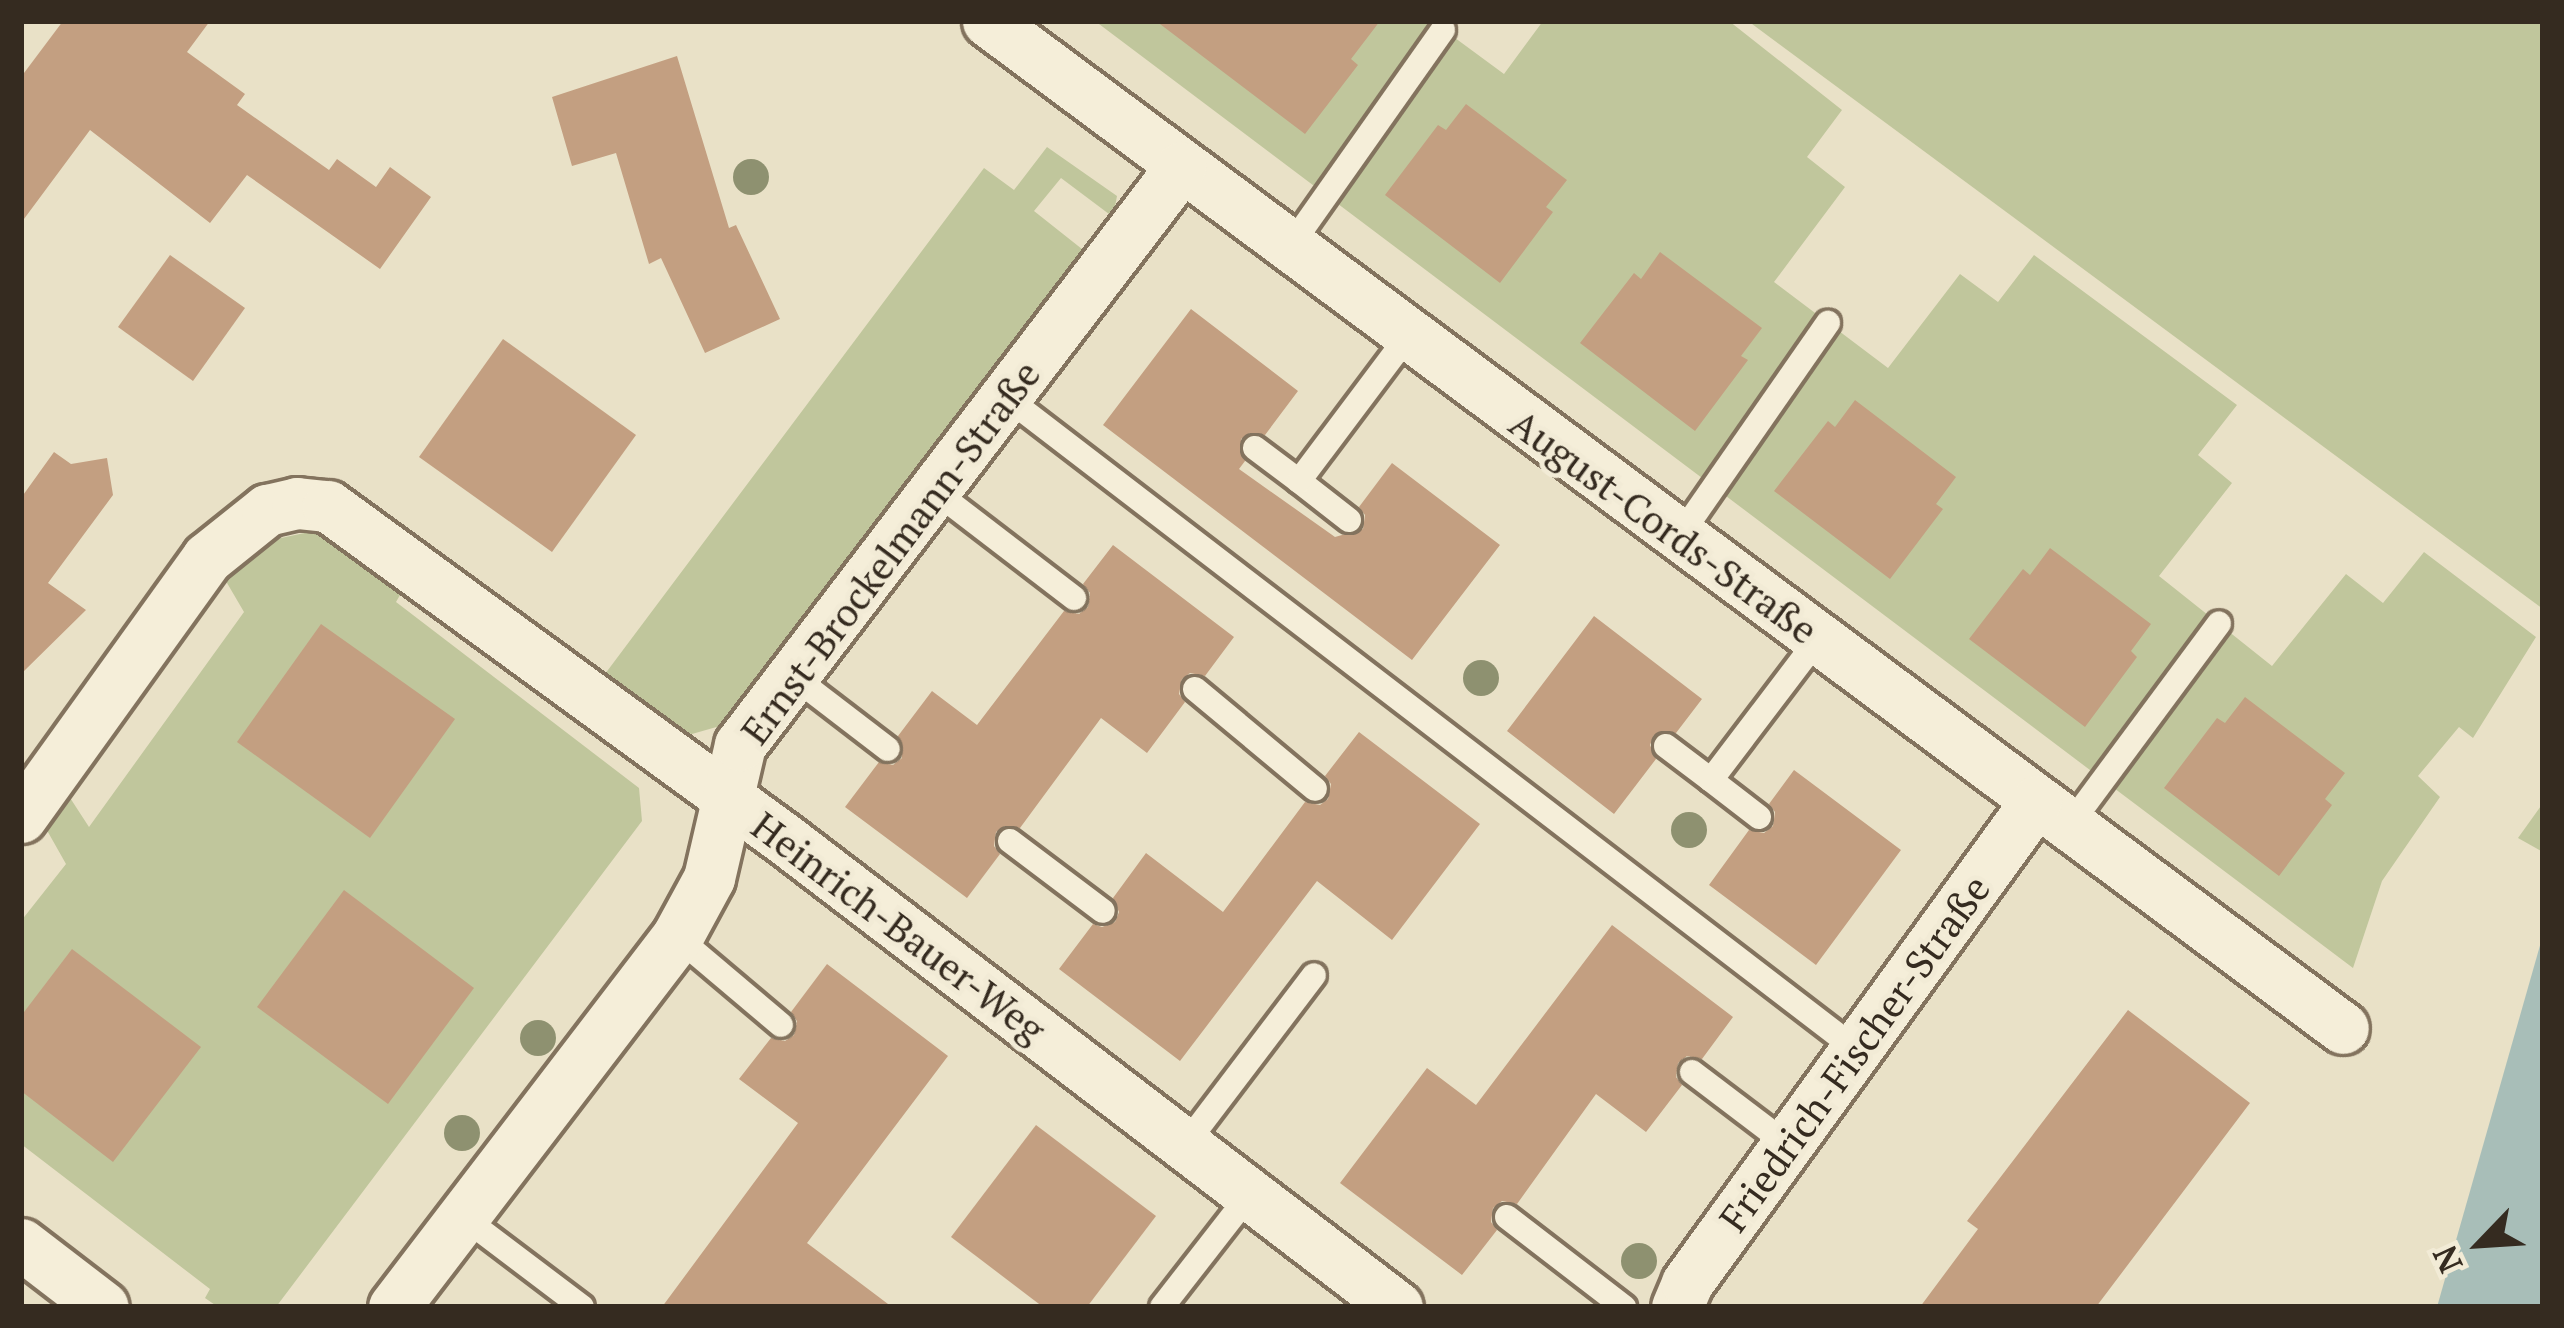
<!DOCTYPE html>
<html>
<head>
<meta charset="utf-8">
<style>
  body { margin:0 }
  #map { position:relative; width:2564px; height:1328px; overflow:hidden; background:#e9e1c7; font-family:"PT Serif",serif }
  div>[style] { position:absolute }
  .green>* { inset:0; background:#c0c69c }
  .water>* { inset:0; background:#a8beb8 }
  .building>* { inset:0; background:#c39f81 }
  .roads { filter:drop-shadow(3px 0 #83735e) drop-shadow(-3px 0 #83735e) drop-shadow(0 3px #83735e) drop-shadow(0 -3px #83735e) }
  .service>* { height:24px; margin:-12px; padding:0 12px; transform-origin:12px; border-radius:12px; background:#f5eed9 }
  .minor>* { height:51px; margin:-25.5px; padding:0 25.5px; transform-origin:25.5px; border-radius:25.5px; background:#f5eed9 }
  .trees>* { width:36px; height:36px; margin:-18px; border-radius:50%; background:#8e9170 }
  span { translate:-50% -50%; white-space:nowrap; text-align:center; line-height:1.15; -webkit-text-stroke:10px #f2ebd6; paint-order:stroke }
  .street-label { font-size:39px; color:#352b20 }
  .frame { position:absolute; inset:0; border:24px solid #352b20; pointer-events:none }
  .north { position:absolute; left:2420px; top:1184px; width:120px; height:120px; -webkit-text-stroke:9px #f2ebd6; paint-order:stroke; rotate:245deg; font-size:33px; font-weight:700; line-height:48px; text-align:center; color:#352b20 }
  .north::after { content:''; display:block; margin:auto; width:42px; height:54px; background:#352b20; clip-path:polygon(50% 0,100% 100%,50% 72%,0 100%) }
</style>
</head>
<body>
<div id="map">
  <div class="green">
    <div style="clip-path:polygon(1095px 21px,1432px 21px,1504px 74px,1543px 21px,1729px 21px,1842px 110px,1807px 157px,1845px 187px,1774px 282px,1888px 368px,1960px 274px,1998px 302px,2034px 255px,2237px 405px,2198px 455px,2232px 483px,2159px 576px,2272px 666px,2346px 574px,2383px 603px,2424px 552px,2536px 637px,2473px 738px,2459px 727px,2418px 776px,2440px 797px,2382px 881px,2353px 968px)"></div>
    <div style="clip-path:polygon(1748px 21px,2543px 21px,2543px 609px)"></div>
    <div style="clip-path:polygon(1047px 147px,1117px 196px,1113px 217px,1061px 178px,1034px 211px,1087px 253px,739px 710px,720px 726px,692px 734px,659px 729px,599px 682px,984px 168px,1014px 190px)"></div>
    <div style="clip-path:polygon(309px 532px,353px 542px,407px 583px,396px 602px,639px 788px,642px 821px,276px 1307px,218px 1307px,205px 1298px,210px 1289px,21px 1144px,21px 921px,66px 864px,40px 818px,63px 787px,89px 827px,244px 612px,220px 571px,267px 541px)"></div>
    <div style="clip-path:polygon(2543px 803px,2543px 852px,2518px 838px)"></div>
  </div>
  <div class="water">
    <div style="clip-path:polygon(2543px 935px,2543px 1307px,2437px 1307px)"></div>
  </div>
  <div class="building">
    <div style="clip-path:polygon(63px 21px,210px 21px,187px 52px,245px 94px,237px 105px,329px 170px,337px 159px,376px 187px,390px 167px,431px 197px,380px 269px,247px 175px,210px 223px,90px 130px,21px 223px,21px 77px)"></div>
    <div style="clip-path:polygon(1156px 21px,1380px 21px,1351px 59px,1358px 65px,1305px 134px)"></div>
    <div style="clip-path:polygon(677px 56px,729px 228px,736px 225px,780px 319px,705px 353px,661px 258px,649px 264px,616px 153px,572px 166px,552px 97px)"></div>
    <div style="clip-path:polygon(1466px 104px,1567px 180px,1546px 207px,1553px 212px,1500px 283px,1385px 195px,1438px 125px,1446px 130px)"></div>
    <div style="clip-path:polygon(1660px 252px,1762px 328px,1741px 356px,1748px 360px,1695px 431px,1580px 343px,1634px 273px,1641px 279px)"></div>
    <div style="clip-path:polygon(170px 255px,245px 308px,193px 381px,118px 327px)"></div>
    <div style="clip-path:polygon(1191px 309px,1298px 391px,1265px 435px,1250px 433px,1241px 439px,1245px 461px,1239px 469px,1335px 537px,1363px 529px,1365px 515px,1359px 507px,1392px 463px,1500px 545px,1412px 660px,1103px 425px)"></div>
    <div style="clip-path:polygon(503px 339px,636px 435px,552px 552px,419px 457px)"></div>
    <div style="clip-path:polygon(1855px 400px,1956px 477px,1936px 504px,1943px 509px,1890px 579px,1774px 491px,1828px 421px,1835px 427px)"></div>
    <div style="clip-path:polygon(54px 452px,71px 464px,107px 458px,113px 495px,48px 583px,86px 610px,21px 674px,21px 498px)"></div>
    <div style="clip-path:polygon(1113px 545px,1234px 637px,1205px 676px,1190px 673px,1182px 679px,1179px 694px,1185px 702px,1147px 753px,1101px 718px,1020px 828px,1005px 826px,996px 832px,994px 846px,1000px 854px,967px 898px,845px 807px,879px 762px,893px 765px,902px 758px,898px 736px,932px 691px,977px 725px,1064px 611px,1079px 614px,1088px 607px,1090px 593px,1083px 584px)"></div>
    <div style="clip-path:polygon(2050px 548px,2151px 624px,2131px 651px,2137px 657px,2085px 727px,1969px 639px,2023px 569px,2030px 575px)"></div>
    <div style="clip-path:polygon(1594px 616px,1702px 699px,1676px 733px,1654px 735px,1650px 745px,1656px 759px,1614px 814px,1507px 731px)"></div>
    <div style="clip-path:polygon(321px 624px,455px 719px,370px 838px,237px 742px)"></div>
    <div style="clip-path:polygon(2245px 697px,2345px 773px,2325px 799px,2332px 805px,2279px 876px,2164px 788px,2217px 718px,2225px 723px)"></div>
    <div style="clip-path:polygon(1359px 732px,1480px 824px,1392px 940px,1317px 881px,1180px 1061px,1059px 969px,1093px 924px,1102px 927px,1115px 922px,1119px 912px,1113px 898px,1146px 853px,1223px 912px,1305px 802px,1320px 805px,1328px 799px,1331px 784px,1325px 776px)"></div>
    <div style="clip-path:polygon(1794px 770px,1901px 850px,1816px 965px,1709px 885px,1749px 830px,1764px 833px,1773px 826px,1775px 812px,1769px 804px)"></div>
    <div style="clip-path:polygon(344px 890px,474px 988px,388px 1104px,257px 1007px)"></div>
    <div style="clip-path:polygon(1612px 925px,1733px 1017px,1702px 1059px,1687px 1056px,1678px 1063px,1676px 1077px,1682px 1085px,1646px 1132px,1596px 1094px,1517px 1204px,1502px 1201px,1493px 1208px,1491px 1222px,1497px 1230px,1462px 1275px,1340px 1183px,1427px 1068px,1476px 1105px)"></div>
    <div style="clip-path:polygon(72px 949px,201px 1047px,113px 1162px,21px 1091px,21px 1016px)"></div>
    <div style="clip-path:polygon(827px 964px,948px 1056px,807px 1243px,892px 1307px,662px 1307px,798px 1123px,739px 1079px,771px 1038px,785px 1041px,794px 1035px,797px 1021px,791px 1012px)"></div>
    <div style="clip-path:polygon(2128px 1010px,2250px 1103px,2096px 1307px,1920px 1307px,1978px 1229px,1967px 1221px)"></div>
    <div style="clip-path:polygon(1036px 1125px,1156px 1216px,1087px 1307px,1043px 1307px,951px 1237px)"></div>
  </div>
  <div class="roads">
    <div class="service">
      <div style="left:1289px;top:248px;width:267px;rotate:-54.8deg"></div>
      <div style="left:1007px;top:398px;width:1071px;rotate:37.49deg"></div>
      <div style="left:1255px;top:448px;width:55px;rotate:36.9deg"></div>
      <div style="left:936px;top:492px;width:174px;rotate:37.5deg"></div>
      <div style="left:1349px;top:520px;width:63px;rotate:-142deg"></div>
      <div style="left:1299px;top:481px;width:181px;rotate:-53.1deg"></div>
      <div style="left:1679px;top:537px;width:261px;rotate:-55.2deg"></div>
      <div style="left:794px;top:677px;width:118px;rotate:37.5deg"></div>
      <div style="left:1195px;top:689px;width:156px;rotate:39.8deg"></div>
      <div style="left:1666px;top:746px;width:56px;rotate:37.1deg"></div>
      <div style="left:1759px;top:817px;width:61px;rotate:-142.4deg"></div>
      <div style="left:1711px;top:780px;width:177px;rotate:-52.8deg"></div>
      <div style="left:2069px;top:826px;width:252px;rotate:-53.5deg"></div>
      <div style="left:1010px;top:841px;width:116px;rotate:37deg"></div>
      <div style="left:677px;top:937px;width:136px;rotate:40.2deg"></div>
      <div style="left:1692px;top:1072px;width:121px;rotate:37.2deg"></div>
      <div style="left:1185px;top:1145px;width:213px;rotate:-52.8deg"></div>
      <div style="left:463px;top:1217px;width:149px;rotate:37.1deg"></div>
      <div style="left:1507px;top:1217px;width:148px;rotate:37.6deg"></div>
      <div style="left:1162px;top:1307px;width:143px;rotate:-52.1deg"></div>
    </div>
    <div class="minor">
      <div style="left:988px;top:21px;width:1688px;rotate:36.62deg"></div>
      <div style="left:21px;top:817px;width:319px;rotate:-54.3deg"></div>
      <div style="left:207px;top:558px;width:77px;rotate:-38.7deg"></div>
      <div style="left:267px;top:510px;width:31px;rotate:-13deg"></div>
      <div style="left:297px;top:503px;width:31px;rotate:6deg"></div>
      <div style="left:328px;top:506px;width:567px;rotate:36.1deg"></div>
      <div style="left:786px;top:840px;width:769px;rotate:37.39deg"></div>
      <div style="left:21px;top:1244px;width:103px;rotate:37.5deg"></div>
      <div style="left:394px;top:1307px;width:466px;rotate:-52.6deg"></div>
      <div style="left:677px;top:937px;width:67px;rotate:-61.5deg"></div>
      <div style="left:709px;top:878px;width:137px;rotate:-76.9deg"></div>
      <div style="left:740px;top:745px;width:726px;rotate:-52.67deg"></div>
      <div style="left:1677px;top:1307px;width:26px;rotate:-67deg"></div>
      <div style="left:1687px;top:1283px;width:595px;rotate:-54.09deg"></div>
    </div>
  </div>
  <div class="trees">
    <div style="left:751px;top:177px"></div>
    <div style="left:1481px;top:678px"></div>
    <div style="left:1689px;top:830px"></div>
    <div style="left:538px;top:1038px"></div>
    <div style="left:462px;top:1133px"></div>
    <div style="left:1639px;top:1261px"></div>
  </div>
  <div class="street-label">
    <span style="left:1664px;top:526px;rotate:36deg">August-Cords-Straße</span>
    <span style="left:890px;top:552px;rotate:-53deg">Ernst-Brockelmann-Straße</span>
    <span style="left:899px;top:927px;rotate:37deg">Heinrich-Bauer-Weg</span>
    <span style="left:1854px;top:1053px;rotate:-54deg">Friedrich-Fischer-Straße</span>
  </div>
  <div class="frame"></div>
  <div class="north">N</div>
</div>
</body>
</html>
